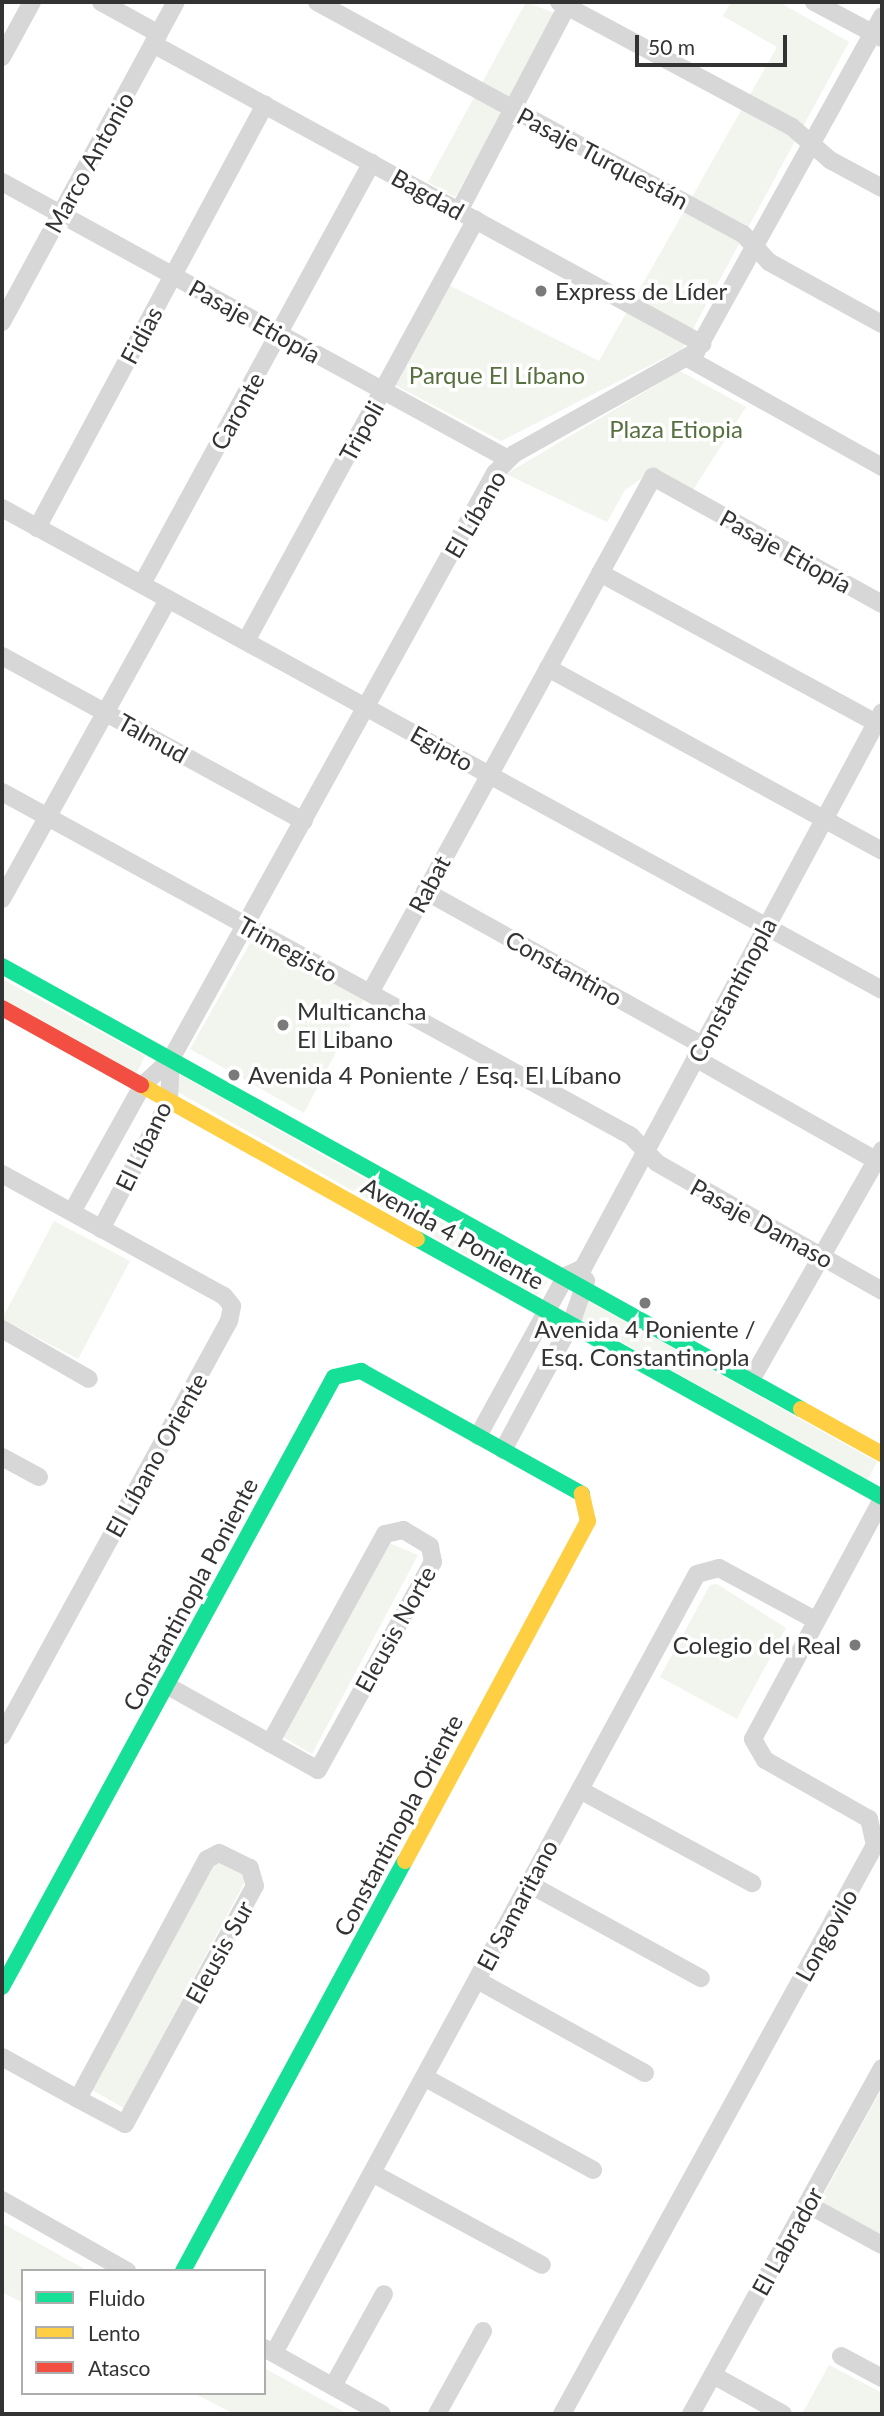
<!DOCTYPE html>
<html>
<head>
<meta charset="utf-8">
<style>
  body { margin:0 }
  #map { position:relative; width:884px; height:2416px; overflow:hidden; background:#fff; font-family:Lato,sans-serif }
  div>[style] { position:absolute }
  .green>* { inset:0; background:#f1f5ed }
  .street>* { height:18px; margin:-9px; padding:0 9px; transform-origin:9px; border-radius:9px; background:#d7d7d7 }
  .fast>* { height:16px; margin:-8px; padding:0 8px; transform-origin:8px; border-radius:8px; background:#16e098 }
  .slow>* { height:16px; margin:-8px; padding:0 8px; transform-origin:8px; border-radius:8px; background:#ffcf43 }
  .jam>* { height:16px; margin:-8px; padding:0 8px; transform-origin:8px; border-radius:8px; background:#f24e42 }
  .dots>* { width:19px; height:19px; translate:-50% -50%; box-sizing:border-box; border:4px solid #fff; border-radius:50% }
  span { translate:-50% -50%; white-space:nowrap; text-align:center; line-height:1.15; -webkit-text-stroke:7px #fff; paint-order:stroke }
  .street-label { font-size:24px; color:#333 }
  .poi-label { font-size:24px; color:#333 }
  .left { translate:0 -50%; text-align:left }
  .right { translate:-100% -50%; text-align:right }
  .park-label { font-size:24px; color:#56703f }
  .frame { position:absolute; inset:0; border:4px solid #333; pointer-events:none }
  .legend { position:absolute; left:21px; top:2269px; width:245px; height:126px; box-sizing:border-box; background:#fff; border:2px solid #adadad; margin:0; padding:9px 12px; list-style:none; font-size:21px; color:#333 }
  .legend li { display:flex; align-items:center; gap:14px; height:35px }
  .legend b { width:35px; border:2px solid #adadad }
  .scale { position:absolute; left:635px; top:35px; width:152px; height:32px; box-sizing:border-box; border:4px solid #333; border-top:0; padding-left:9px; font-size:21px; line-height:24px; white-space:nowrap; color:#333; -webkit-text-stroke:5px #fff; paint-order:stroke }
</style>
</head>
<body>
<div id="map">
  <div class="green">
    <div style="clip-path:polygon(526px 2px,557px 14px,455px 197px,428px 182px)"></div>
    <div style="clip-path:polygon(731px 2px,779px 2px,849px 42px,682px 349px,501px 441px,393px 384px,445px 283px,599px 361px,777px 47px,723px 16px)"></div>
    <div style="clip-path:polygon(680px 371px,746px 407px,693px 490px,652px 471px,625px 490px,607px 522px,506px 474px)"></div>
    <div style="clip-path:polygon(253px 938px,365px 997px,304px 1113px,190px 1049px)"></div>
    <div style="clip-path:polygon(2px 979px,145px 1056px,136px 1074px,2px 999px)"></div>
    <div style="clip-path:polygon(177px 1073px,548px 1282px,537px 1295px,176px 1091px)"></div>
    <div style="clip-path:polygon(54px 1221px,130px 1261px,78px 1359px,2px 1319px)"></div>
    <div style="clip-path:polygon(588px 1301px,877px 1462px,867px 1480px,577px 1317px)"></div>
    <div style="clip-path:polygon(387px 1542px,418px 1555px,312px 1754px,280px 1735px)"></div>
    <div style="clip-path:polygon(717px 1584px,786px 1628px,737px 1719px,660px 1677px,710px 1585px)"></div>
    <div style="clip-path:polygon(216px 1857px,248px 1876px,124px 2108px,92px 2090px)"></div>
    <div style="clip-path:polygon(882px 2088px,882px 2235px,820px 2201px)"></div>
    <div style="clip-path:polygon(2px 2223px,88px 2271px,23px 2271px,23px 2303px,2px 2292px)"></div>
    <div style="clip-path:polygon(829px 2365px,882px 2393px,882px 2414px,802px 2414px)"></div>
    <div style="clip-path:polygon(264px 2368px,348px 2414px,234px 2414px,194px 2393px,264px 2393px)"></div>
  </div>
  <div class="street">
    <div style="left:101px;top:2px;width:66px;rotate:28.9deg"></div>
    <div style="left:317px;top:2px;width:485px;rotate:28.6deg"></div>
    <div style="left:743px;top:234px;width:38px;rotate:47deg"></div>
    <div style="left:769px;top:262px;width:129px;rotate:28.8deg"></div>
    <div style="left:559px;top:2px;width:264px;rotate:28.2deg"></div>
    <div style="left:792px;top:127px;width:50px;rotate:41deg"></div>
    <div style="left:830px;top:160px;width:59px;rotate:28.3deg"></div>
    <div style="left:814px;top:2px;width:77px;rotate:27.9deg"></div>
    <div style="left:153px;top:44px;width:626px;rotate:28.65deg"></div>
    <div style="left:2px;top:57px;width:63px;rotate:-61.4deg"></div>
    <div style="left:2px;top:182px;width:577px;rotate:28.7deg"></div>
    <div style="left:459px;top:211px;width:232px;rotate:-62.2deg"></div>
    <div style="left:2px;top:322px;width:364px;rotate:-61.5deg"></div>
    <div style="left:689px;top:359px;width:221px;rotate:29.2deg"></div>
    <div style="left:2px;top:508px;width:1003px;rotate:28.71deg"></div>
    <div style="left:37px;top:528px;width:481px;rotate:-61.7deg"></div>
    <div style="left:600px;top:573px;width:321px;rotate:28.5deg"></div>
    <div style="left:142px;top:584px;width:480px;rotate:-61.4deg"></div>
    <div style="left:246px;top:641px;width:480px;rotate:-61.4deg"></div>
    <div style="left:2px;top:656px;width:344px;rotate:28.7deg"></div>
    <div style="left:548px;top:668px;width:381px;rotate:28.7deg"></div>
    <div style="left:2px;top:792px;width:717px;rotate:28.67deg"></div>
    <div style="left:631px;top:1136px;width:37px;rotate:46deg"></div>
    <div style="left:657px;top:1163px;width:259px;rotate:29.6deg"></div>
    <div style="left:425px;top:891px;width:317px;rotate:29.1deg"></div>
    <div style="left:2px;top:899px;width:343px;rotate:-61deg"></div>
    <div style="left:370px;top:993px;width:589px;rotate:-61.26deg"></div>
    <div style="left:653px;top:477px;width:262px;rotate:29deg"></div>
    <div style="left:695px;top:1058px;width:215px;rotate:29.5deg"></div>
    <div style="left:2px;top:1174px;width:253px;rotate:28.8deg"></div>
    <div style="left:224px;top:1296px;width:13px;rotate:51deg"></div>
    <div style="left:232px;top:1306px;width:15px;rotate:101deg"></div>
    <div style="left:229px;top:1321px;width:473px;rotate:118.7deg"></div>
    <div style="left:72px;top:1212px;width:144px;rotate:-60.9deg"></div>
    <div style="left:142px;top:1086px;width:40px;rotate:-43deg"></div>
    <div style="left:171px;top:1059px;width:670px;rotate:-61.06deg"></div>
    <div style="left:495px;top:473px;width:27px;rotate:-45deg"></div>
    <div style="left:514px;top:454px;width:209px;rotate:-29.3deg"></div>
    <div style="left:696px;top:352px;width:384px;rotate:-61deg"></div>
    <div style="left:101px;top:1229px;width:145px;rotate:-62deg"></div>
    <div style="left:169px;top:1101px;width:42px;rotate:-87.3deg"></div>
    <div style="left:2px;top:1329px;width:100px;rotate:29.9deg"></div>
    <div style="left:751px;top:1380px;width:265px;rotate:-60.3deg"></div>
    <div style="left:478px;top:1436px;width:183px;rotate:-61.2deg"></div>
    <div style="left:566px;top:1276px;width:19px;rotate:-25deg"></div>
    <div style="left:583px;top:1268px;width:631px;rotate:-61.73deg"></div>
    <div style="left:503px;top:1450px;width:143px;rotate:-61.6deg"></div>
    <div style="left:571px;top:1324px;width:46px;rotate:-70.8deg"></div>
    <div style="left:2px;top:1457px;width:42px;rotate:28.4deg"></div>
    <div style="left:166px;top:1685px;width:174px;rotate:29.2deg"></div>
    <div style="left:318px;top:1770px;width:238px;rotate:-61.1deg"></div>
    <div style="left:433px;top:1562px;width:16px;rotate:-101deg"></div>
    <div style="left:430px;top:1546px;width:31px;rotate:-149deg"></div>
    <div style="left:403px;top:1530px;width:18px;rotate:167deg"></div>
    <div style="left:385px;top:1534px;width:239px;rotate:118.8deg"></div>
    <div style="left:580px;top:1790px;width:196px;rotate:28.4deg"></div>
    <div style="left:529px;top:1884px;width:196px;rotate:28.7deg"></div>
    <div style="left:477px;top:1980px;width:192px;rotate:29deg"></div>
    <div style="left:2px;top:2057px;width:87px;rotate:28.9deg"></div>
    <div style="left:78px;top:2099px;width:53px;rotate:28deg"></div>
    <div style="left:125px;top:2124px;width:271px;rotate:-61.4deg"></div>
    <div style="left:255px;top:1886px;width:19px;rotate:-106deg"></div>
    <div style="left:250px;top:1868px;width:34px;rotate:-154deg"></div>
    <div style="left:219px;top:1853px;width:13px;rotate:153deg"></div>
    <div style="left:207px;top:1859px;width:272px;rotate:118.3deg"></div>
    <div style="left:424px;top:2077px;width:193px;rotate:28.8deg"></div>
    <div style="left:372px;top:2173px;width:193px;rotate:28.4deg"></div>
    <div style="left:2px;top:2200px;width:144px;rotate:29.6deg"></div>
    <div style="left:807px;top:2204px;width:85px;rotate:28.7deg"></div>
    <div style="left:264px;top:2348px;width:135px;rotate:29.2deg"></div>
    <div style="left:274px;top:2353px;width:886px;rotate:-61.5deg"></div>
    <div style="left:697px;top:1574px;width:23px;rotate:-15deg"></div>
    <div style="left:719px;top:1568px;width:109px;rotate:28.4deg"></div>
    <div style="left:841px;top:2356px;width:47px;rotate:28.2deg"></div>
    <div style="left:713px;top:2375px;width:80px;rotate:29.1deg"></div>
    <div style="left:333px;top:2386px;width:105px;rotate:-61deg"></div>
    <div style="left:437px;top:2414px;width:95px;rotate:-61deg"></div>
    <div style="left:562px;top:2414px;width:649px;rotate:-61.19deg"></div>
    <div style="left:875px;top:1845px;width:27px;rotate:-103deg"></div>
    <div style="left:869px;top:1819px;width:120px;rotate:-150.4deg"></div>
    <div style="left:765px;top:1760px;width:24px;rotate:-120deg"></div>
    <div style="left:753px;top:1739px;width:272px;rotate:-61.7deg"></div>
    <div style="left:691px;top:2414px;width:395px;rotate:-61.1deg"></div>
  </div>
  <div class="fast">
    <div style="left:2px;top:966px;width:914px;rotate:29.01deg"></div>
    <div style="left:417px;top:1239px;width:532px;rotate:29.02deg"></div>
    <div style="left:2px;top:1987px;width:694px;rotate:-61.44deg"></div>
    <div style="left:334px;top:1377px;width:28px;rotate:-13deg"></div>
    <div style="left:361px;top:1371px;width:253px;rotate:29.1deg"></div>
    <div style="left:183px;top:2271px;width:466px;rotate:-61.6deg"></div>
  </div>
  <div class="slow">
    <div style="left:141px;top:1085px;width:316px;rotate:29.2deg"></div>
    <div style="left:801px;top:1409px;width:93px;rotate:29.1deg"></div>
    <div style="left:405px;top:1861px;width:386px;rotate:-61.7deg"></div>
    <div style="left:588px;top:1521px;width:28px;rotate:-103deg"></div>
  </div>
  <div class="jam">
    <div style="left:2px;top:1008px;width:159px;rotate:29deg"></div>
  </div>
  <div class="dots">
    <div style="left:541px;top:291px;background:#7a7a7a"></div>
    <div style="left:283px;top:1025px;background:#7a7a7a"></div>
    <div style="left:234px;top:1075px;background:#7a7a7a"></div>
    <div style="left:645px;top:1303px;background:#7a7a7a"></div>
    <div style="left:855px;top:1645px;background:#7a7a7a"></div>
  </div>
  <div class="street-label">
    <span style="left:603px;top:158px;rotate:28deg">Pasaje Turquestán</span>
    <span style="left:89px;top:162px;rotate:-61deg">Marco Antonio</span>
    <span style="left:428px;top:194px;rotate:29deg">Bagdad</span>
    <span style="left:255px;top:321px;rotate:29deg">Pasaje Etiopía</span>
    <span style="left:141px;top:335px;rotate:-62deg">Fidias</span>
    <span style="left:237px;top:411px;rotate:-61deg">Caronte</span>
    <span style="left:361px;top:431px;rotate:-61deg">Tripoli</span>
    <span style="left:475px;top:514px;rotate:-60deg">El Líbano</span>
    <span style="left:786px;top:551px;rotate:29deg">Pasaje Etiopía</span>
    <span style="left:153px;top:738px;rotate:29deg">Talmud</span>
    <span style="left:442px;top:748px;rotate:29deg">Egipto</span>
    <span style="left:429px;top:884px;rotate:-62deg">Rabat</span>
    <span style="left:288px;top:949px;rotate:29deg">Trimegisto</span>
    <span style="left:564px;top:968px;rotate:29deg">Constantino</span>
    <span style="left:732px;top:990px;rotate:-62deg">Constantinopla</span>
    <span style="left:143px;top:1146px;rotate:-64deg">El Líbano</span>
    <span style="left:762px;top:1223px;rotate:29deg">Pasaje Damaso</span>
    <span style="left:453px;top:1233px;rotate:29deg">Avenida 4 Poniente</span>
    <span style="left:156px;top:1455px;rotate:-61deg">El Líbano Oriente</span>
    <span style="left:190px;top:1594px;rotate:-62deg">Constantinopla Poniente</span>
    <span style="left:395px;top:1629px;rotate:-61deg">Eleusis Norte</span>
    <span style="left:398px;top:1825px;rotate:-62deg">Constantinopla Oriente</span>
    <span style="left:517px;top:1905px;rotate:-62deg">El Samaritano</span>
    <span style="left:826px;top:1935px;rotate:-61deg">Longovilo</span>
    <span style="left:219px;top:1952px;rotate:-61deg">Eleusis Sur</span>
    <span style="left:787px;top:2241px;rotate:-61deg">El Labrador</span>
  </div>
  <div class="poi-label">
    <span class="left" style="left:555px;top:291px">Express de Líder</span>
    <span class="left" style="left:297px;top:1025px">Multicancha<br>El Libano</span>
    <span class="left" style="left:248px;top:1075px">Avenida 4 Poniente / Esq. El Líbano</span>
    <span style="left:645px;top:1343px">Avenida 4 Poniente /<br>Esq. Constantinopla</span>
    <span class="right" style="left:841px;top:1645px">Colegio del Real</span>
  </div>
  <div class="park-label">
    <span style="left:497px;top:375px">Parque El Líbano</span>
    <span style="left:676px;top:429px">Plaza Etiopia</span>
  </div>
  <div class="frame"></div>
  <ul class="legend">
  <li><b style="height:9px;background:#16e098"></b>Fluido</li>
  <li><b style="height:9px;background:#ffcf43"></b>Lento</li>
  <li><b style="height:9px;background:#f24e42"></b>Atasco</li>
  </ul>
  <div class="scale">50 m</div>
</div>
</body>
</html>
